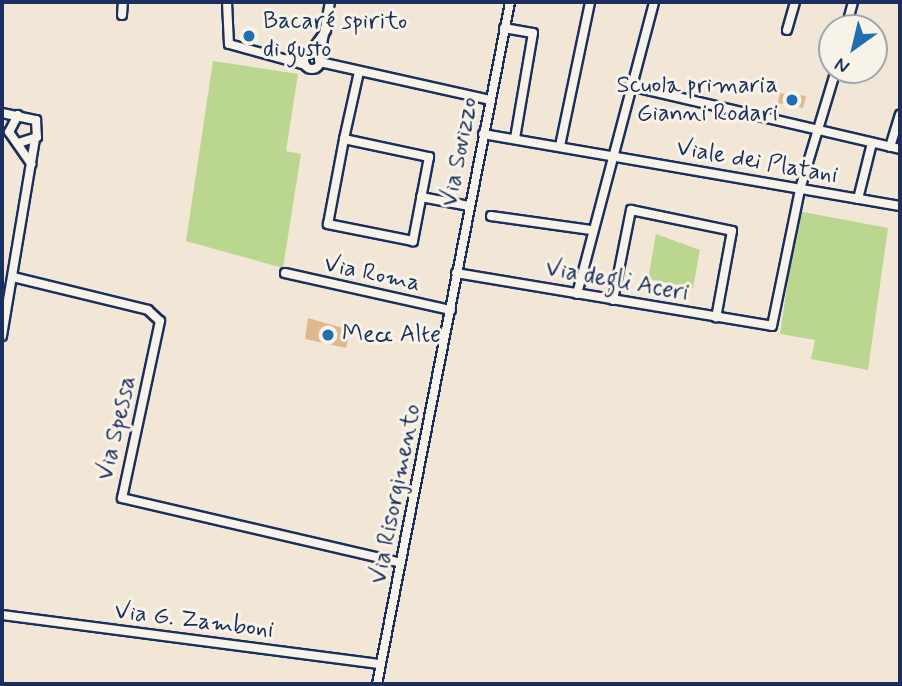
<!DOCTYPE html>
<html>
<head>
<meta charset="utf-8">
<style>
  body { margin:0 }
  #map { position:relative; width:902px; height:686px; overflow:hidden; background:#f2e7d6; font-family:Mynerve,sans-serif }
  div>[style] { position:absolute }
  .green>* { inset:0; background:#bbd78f }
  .building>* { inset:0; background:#dfb890 }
  .roads { filter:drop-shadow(2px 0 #1b2f5e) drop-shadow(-2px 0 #1b2f5e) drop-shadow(0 2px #1b2f5e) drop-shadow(0 -2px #1b2f5e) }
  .minor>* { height:8px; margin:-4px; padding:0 4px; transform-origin:4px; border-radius:4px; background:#f7f3e8 }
  .minor>.ring { margin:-4px; padding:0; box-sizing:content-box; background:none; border:8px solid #f7f3e8; border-radius:50% }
  .dots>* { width:19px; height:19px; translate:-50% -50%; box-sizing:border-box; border:4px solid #f7f3e8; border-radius:50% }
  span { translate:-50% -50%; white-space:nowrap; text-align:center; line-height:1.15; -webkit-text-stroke:6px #f7f3e8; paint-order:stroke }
  .poi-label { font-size:24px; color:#1b2f5e }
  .left { translate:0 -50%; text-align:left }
  .right { translate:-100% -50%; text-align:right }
  .street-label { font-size:24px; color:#1b2f5e }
  .frame { position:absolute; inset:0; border:4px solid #1b2f5e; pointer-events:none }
  .north { position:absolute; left:818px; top:14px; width:70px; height:70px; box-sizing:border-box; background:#f7f3e8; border:2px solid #9fa5b1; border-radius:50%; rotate:214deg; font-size:19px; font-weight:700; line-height:28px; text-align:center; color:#1b2f5e }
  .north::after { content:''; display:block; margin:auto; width:24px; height:32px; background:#1f6fb2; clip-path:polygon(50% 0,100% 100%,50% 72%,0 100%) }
</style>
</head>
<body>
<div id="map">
  <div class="green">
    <div style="clip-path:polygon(213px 61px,298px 74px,286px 151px,301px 154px,283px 268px,186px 241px)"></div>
    <div style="clip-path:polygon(798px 211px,888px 228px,868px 370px,811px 359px,815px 340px,780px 334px)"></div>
    <div style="clip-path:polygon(656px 234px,700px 250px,693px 288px,648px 279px)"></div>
  </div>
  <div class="building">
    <div style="clip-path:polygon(780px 93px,806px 96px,803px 108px,778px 103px)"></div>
    <div style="clip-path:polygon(308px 318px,350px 330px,346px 348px,305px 339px)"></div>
  </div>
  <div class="roads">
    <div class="minor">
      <div style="left:227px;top:2px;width:42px;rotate:87.3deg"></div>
      <div style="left:229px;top:44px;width:79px;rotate:15.4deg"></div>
      <div style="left:122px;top:15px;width:13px;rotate:-86deg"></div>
      <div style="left:504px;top:28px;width:29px;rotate:10deg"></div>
      <div style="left:533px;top:33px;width:107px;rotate:99.7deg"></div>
      <div style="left:846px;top:28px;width:27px;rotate:-75deg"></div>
      <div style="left:787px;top:30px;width:29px;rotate:-74deg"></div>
      <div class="ring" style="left:304px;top:53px;width:8px;height:8px"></div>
      <div style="left:309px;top:54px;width:29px;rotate:-54deg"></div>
      <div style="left:319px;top:60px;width:59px;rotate:-79.3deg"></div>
      <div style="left:320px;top:62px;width:174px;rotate:12.6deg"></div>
      <div style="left:630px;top:86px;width:277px;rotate:13.1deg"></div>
      <div style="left:2px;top:113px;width:35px;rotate:12deg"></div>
      <div style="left:36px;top:120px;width:17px;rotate:87deg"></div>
      <div style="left:37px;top:137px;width:19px;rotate:162deg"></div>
      <div style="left:18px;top:115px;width:19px;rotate:118deg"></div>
      <div style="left:9px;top:132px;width:39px;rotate:55deg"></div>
      <div style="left:483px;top:134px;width:423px;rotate:9.8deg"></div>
      <div style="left:344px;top:139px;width:87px;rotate:12deg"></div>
      <div style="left:429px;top:157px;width:86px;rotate:100.8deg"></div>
      <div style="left:413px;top:241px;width:87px;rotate:-168.7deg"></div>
      <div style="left:328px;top:224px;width:86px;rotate:-79.3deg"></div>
      <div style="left:344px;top:139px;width:69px;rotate:-77.4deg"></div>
      <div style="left:560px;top:146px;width:147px;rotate:-78.2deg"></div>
      <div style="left:890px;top:147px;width:34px;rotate:-73deg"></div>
      <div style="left:421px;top:197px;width:49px;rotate:10.6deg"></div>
      <div style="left:858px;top:199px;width:58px;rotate:-76deg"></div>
      <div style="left:491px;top:216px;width:101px;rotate:8deg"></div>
      <div style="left:285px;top:273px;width:170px;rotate:12.6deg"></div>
      <div style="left:456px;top:273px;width:320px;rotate:9.5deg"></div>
      <div style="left:772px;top:326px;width:140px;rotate:-78.4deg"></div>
      <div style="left:800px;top:189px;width:124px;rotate:-73.2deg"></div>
      <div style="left:13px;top:277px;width:139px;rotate:13.7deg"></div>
      <div style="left:148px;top:310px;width:16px;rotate:43deg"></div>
      <div style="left:160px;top:321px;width:181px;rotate:102.1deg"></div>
      <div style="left:122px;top:498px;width:286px;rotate:13.1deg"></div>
      <div style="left:577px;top:294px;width:302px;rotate:-75.2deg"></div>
      <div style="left:613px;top:300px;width:92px;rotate:-78.7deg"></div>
      <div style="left:631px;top:210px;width:103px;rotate:11.7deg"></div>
      <div style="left:732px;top:231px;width:88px;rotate:100.4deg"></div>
      <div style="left:2px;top:336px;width:200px;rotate:-80.5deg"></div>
      <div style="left:2px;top:615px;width:382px;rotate:7.4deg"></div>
      <div style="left:377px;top:684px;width:695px;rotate:-78.96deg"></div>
    </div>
  </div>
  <div class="dots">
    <div style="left:249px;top:36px;background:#1f6fb2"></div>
    <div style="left:792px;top:100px;background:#1f6fb2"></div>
    <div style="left:328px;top:335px;background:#1f6fb2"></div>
  </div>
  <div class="poi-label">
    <span class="left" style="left:263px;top:36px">Bacaré spirito<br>di gusto</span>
    <span class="right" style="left:778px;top:100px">Scuola primaria<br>Gianni Rodari</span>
    <span class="left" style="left:342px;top:335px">Mecc Alte</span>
  </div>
  <div class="street-label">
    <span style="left:460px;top:152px;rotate:-79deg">Via Sovizzo</span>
    <span style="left:757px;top:162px;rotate:10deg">Viale dei Platani</span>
    <span style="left:372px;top:274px;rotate:12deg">Via Roma</span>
    <span style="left:617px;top:281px;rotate:10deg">Via degli Aceri</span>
    <span style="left:117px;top:428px;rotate:-77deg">Via Spessa</span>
    <span style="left:396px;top:494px;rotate:-79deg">Via Risorgimento</span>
    <span style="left:194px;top:621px;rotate:7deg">Via G. Zamboni</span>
  </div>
  <div class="frame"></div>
  <div class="north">N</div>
</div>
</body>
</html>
